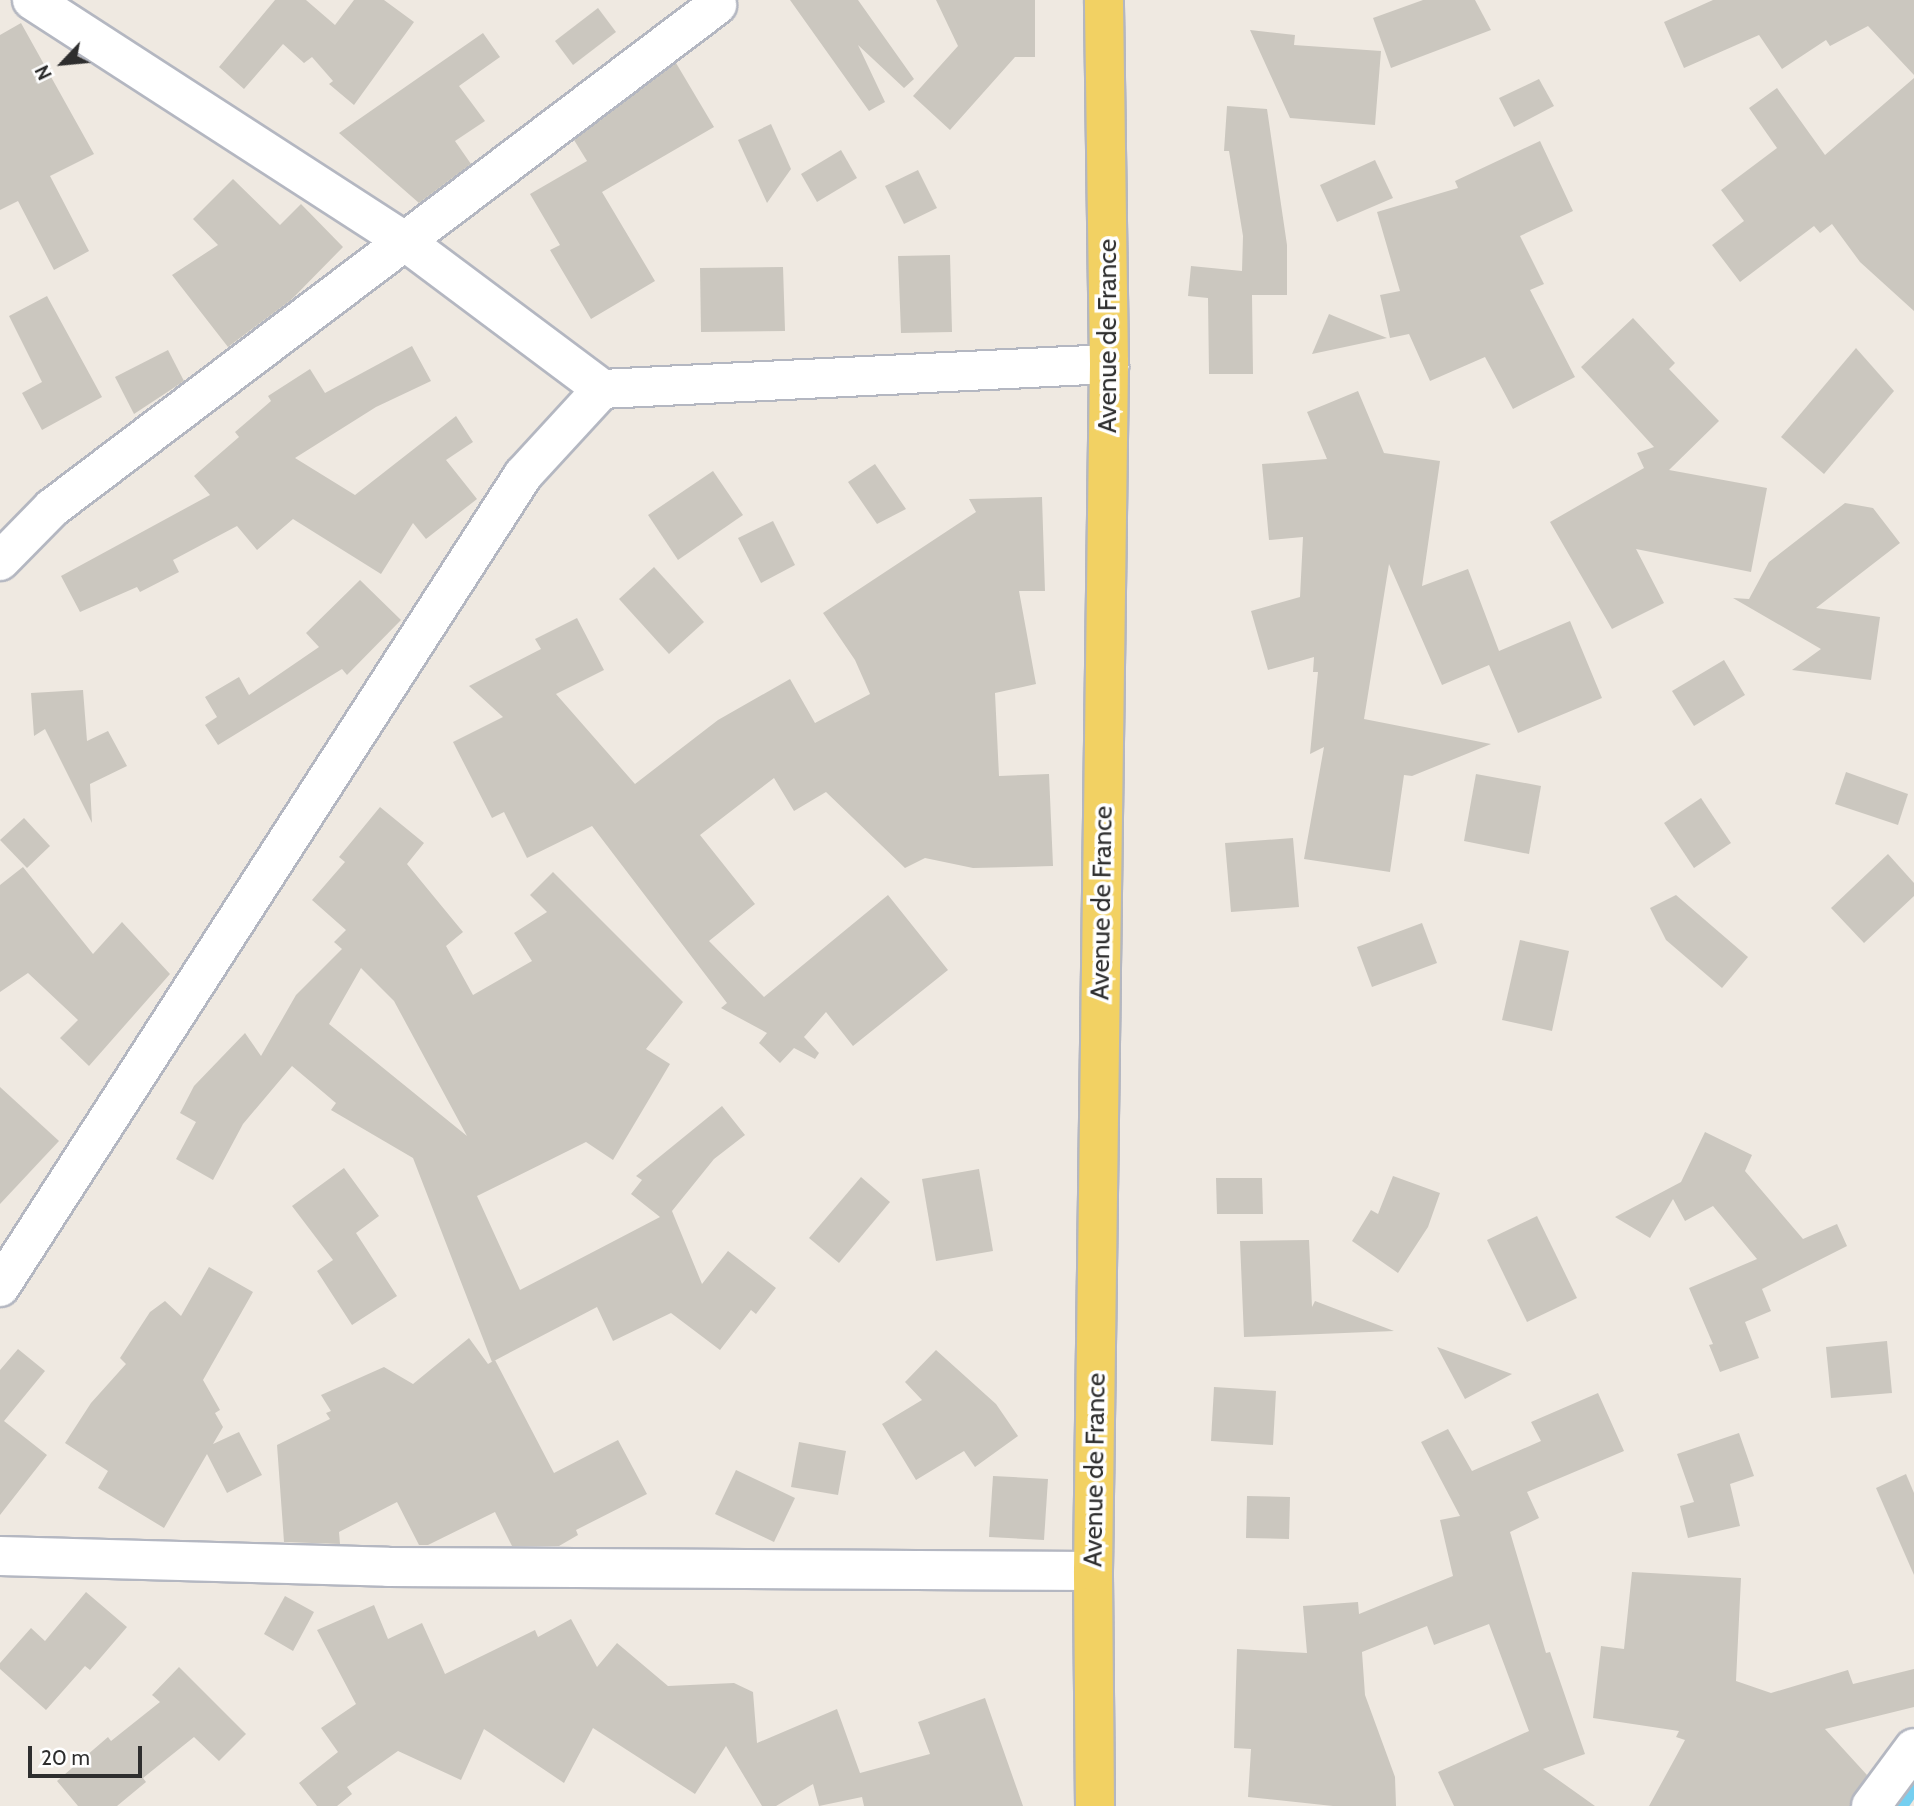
<!DOCTYPE html>
<html>
<head>
<meta charset="utf-8">
<style>
  body { margin:0 }
  #map { position:relative; width:1914px; height:1806px; overflow:hidden; background:#efe9e1; font-family:Cabin,sans-serif }
  div>[style] { position:absolute }
  .stream>* { height:12px; margin:-6px; padding:0 6px; transform-origin:6px; border-radius:6px; background:#75cff0 }
  .building>* { inset:0; background:#cbc7bf }
  .roads { filter:drop-shadow(2px 0 #b4b7c1) drop-shadow(-2px 0 #b4b7c1) drop-shadow(0 2px #b4b7c1) drop-shadow(0 -2px #b4b7c1) }
  .street>* { height:38px; margin:-19px; padding:0 19px; transform-origin:19px; border-radius:19px; background:#fff }
  .primary>* { height:38px; margin:-19px; padding:0 19px; transform-origin:19px; border-radius:19px; background:#f2d163 }
  span { translate:-50% -50%; white-space:nowrap; text-align:center; line-height:1.15; -webkit-text-stroke:7px #fff; paint-order:stroke }
  .street-label { font-size:26px; color:#2e2e2e }
  .north { position:absolute; left:28px; top:28px; width:70px; height:70px; -webkit-text-stroke:5px #fff; paint-order:stroke; rotate:244deg; font-size:19px; font-weight:700; line-height:28px; text-align:center; color:#2e2e2e }
  .north::after { content:''; display:block; margin:auto; width:24px; height:32px; background:#2e2e2e; clip-path:polygon(50% 0,100% 100%,50% 72%,0 100%) }
  .scale { position:absolute; left:28px; top:1746px; width:114px; height:32px; box-sizing:border-box; border:4px solid #2e2e2e; border-top:0; padding-left:9px; font-size:21px; line-height:24px; white-space:nowrap; color:#2e2e2e; -webkit-text-stroke:5px #fff; paint-order:stroke }
</style>
</head>
<body>
<div id="map">
  <div class="stream">
    <div style="left:1902px;top:1806px;width:21px;rotate:-55deg"></div>
  </div>
  <div class="building">
    <div style="clip-path:polygon(275px 0,306px 0,335px 25px,354px 0,384px 0,414px 22px,354px 105px,329px 84px,333px 81px,312px 57px,304px 63px,283px 44px,244px 89px,219px 67px)"></div>
    <div style="clip-path:polygon(790px 0,858px 0,914px 79px,904px 88px,858px 45px,885px 102px,869px 111px)"></div>
    <div style="clip-path:polygon(936px 0,1035px 0,1035px 57px,1015px 57px,950px 130px,913px 96px,958px 46px)"></div>
    <div style="clip-path:polygon(1423px 0,1475px 0,1491px 30px,1391px 68px,1373px 18px)"></div>
    <div style="clip-path:polygon(1713px 0,1914px 0,1914px 75px,1868px 26px,1830px 46px,1826px 40px,1782px 69px,1759px 35px,1684px 68px,1664px 22px)"></div>
    <div style="clip-path:polygon(598px 8px,616px 32px,573px 65px,555px 41px)"></div>
    <div style="clip-path:polygon(21px 23px,94px 154px,50px 176px,89px 251px,54px 270px,18px 201px,0 210px,0 35px)"></div>
    <div style="clip-path:polygon(1250px 30px,1295px 35px,1294px 45px,1381px 51px,1375px 125px,1290px 118px)"></div>
    <div style="clip-path:polygon(483px 33px,500px 57px,459px 86px,485px 121px,455px 141px,471px 164px,419px 203px,339px 133px)"></div>
    <div style="clip-path:polygon(676px 63px,714px 127px,602px 192px,655px 281px,591px 319px,550px 250px,560px 245px,530px 194px,587px 161px,574px 140px)"></div>
    <div style="clip-path:polygon(1914px 78px,1914px 311px,1860px 262px,1832px 224px,1820px 233px,1814px 226px,1740px 282px,1712px 245px,1744px 221px,1721px 190px,1777px 148px,1749px 108px,1777px 88px,1825px 155px)"></div>
    <div style="clip-path:polygon(1539px 79px,1554px 106px,1514px 127px,1499px 98px)"></div>
    <div style="clip-path:polygon(1227px 106px,1267px 109px,1287px 245px,1287px 295px,1252px 295px,1253px 374px,1209px 374px,1208px 298px,1188px 296px,1191px 266px,1242px 271px,1243px 236px,1229px 151px,1224px 151px)"></div>
    <div style="clip-path:polygon(771px 124px,791px 169px,767px 203px,738px 140px)"></div>
    <div style="clip-path:polygon(1540px 141px,1573px 211px,1520px 236px,1544px 284px,1530px 290px,1575px 377px,1513px 409px,1485px 357px,1430px 381px,1409px 334px,1390px 338px,1380px 295px,1400px 291px,1377px 212px,1458px 188px,1455px 181px)"></div>
    <div style="clip-path:polygon(841px 150px,857px 178px,817px 202px,801px 174px)"></div>
    <div style="clip-path:polygon(1375px 160px,1393px 198px,1337px 222px,1320px 185px)"></div>
    <div style="clip-path:polygon(918px 170px,937px 208px,904px 224px,885px 186px)"></div>
    <div style="clip-path:polygon(233px 179px,280px 225px,301px 204px,343px 247px,291px 300px,228px 347px,172px 275px,218px 245px,193px 219px)"></div>
    <div style="clip-path:polygon(950px 255px,952px 332px,901px 333px,898px 256px)"></div>
    <div style="clip-path:polygon(783px 267px,785px 331px,701px 332px,700px 268px)"></div>
    <div style="clip-path:polygon(47px 296px,102px 397px,42px 430px,22px 393px,42px 382px,9px 316px)"></div>
    <div style="clip-path:polygon(1329px 314px,1387px 338px,1312px 354px)"></div>
    <div style="clip-path:polygon(1633px 318px,1675px 363px,1669px 369px,1719px 421px,1669px 470px,1767px 488px,1751px 572px,1636px 549px,1664px 603px,1612px 629px,1550px 522px,1644px 468px,1637px 453px,1654px 447px,1581px 367px)"></div>
    <div style="clip-path:polygon(412px 346px,431px 381px,376px 407px,295px 458px,355px 495px,456px 416px,473px 442px,446px 460px,477px 499px,426px 539px,413px 523px,381px 574px,293px 519px,257px 550px,237px 526px,173px 560px,179px 572px,140px 592px,137px 587px,80px 612px,61px 576px,210px 495px,194px 476px,239px 437px,235px 432px,271px 401px,268px 396px,310px 369px,325px 393px)"></div>
    <div style="clip-path:polygon(1856px 348px,1894px 391px,1824px 474px,1781px 437px)"></div>
    <div style="clip-path:polygon(168px 350px,184px 381px,134px 414px,115px 377px)"></div>
    <div style="clip-path:polygon(1358px 391px,1384px 453px,1440px 461px,1422px 586px,1468px 569px,1499px 651px,1570px 621px,1602px 698px,1518px 733px,1489px 665px,1442px 685px,1389px 564px,1364px 719px,1491px 744px,1412px 776px,1404px 775px,1390px 872px,1304px 859px,1324px 747px,1310px 754px,1318px 672px,1313px 672px,1314px 657px,1268px 670px,1251px 611px,1300px 597px,1303px 537px,1269px 540px,1262px 464px,1327px 459px,1307px 412px)"></div>
    <div style="clip-path:polygon(875px 464px,906px 509px,877px 524px,848px 482px)"></div>
    <div style="clip-path:polygon(713px 471px,743px 515px,678px 560px,648px 515px)"></div>
    <div style="clip-path:polygon(1042px 497px,1045px 591px,1019px 591px,1036px 684px,995px 693px,999px 776px,1049px 774px,1053px 866px,973px 868px,925px 858px,905px 868px,826px 792px,794px 811px,774px 778px,700px 835px,755px 904px,709px 941px,764px 997px,888px 895px,948px 970px,853px 1046px,826px 1012px,804px 1037px,819px 1053px,815px 1059px,794px 1048px,780px 1063px,759px 1043px,767px 1033px,721px 1008px,727px 1003px,592px 826px,527px 858px,504px 812px,492px 818px,453px 742px,503px 717px,469px 686px,541px 649px,535px 639px,577px 618px,604px 670px,556px 694px,635px 784px,718px 720px,790px 679px,815px 723px,870px 694px,855px 660px,823px 613px,976px 512px,969px 499px)"></div>
    <div style="clip-path:polygon(1845px 503px,1873px 508px,1900px 543px,1816px 608px,1880px 617px,1871px 680px,1792px 670px,1821px 649px,1733px 598px,1749px 599px,1769px 562px)"></div>
    <div style="clip-path:polygon(773px 521px,795px 565px,761px 583px,738px 538px)"></div>
    <div style="clip-path:polygon(654px 567px,704px 622px,669px 654px,619px 599px)"></div>
    <div style="clip-path:polygon(360px 580px,401px 620px,347px 675px,342px 669px,218px 745px,205px 725px,217px 717px,205px 697px,239px 677px,249px 695px,319px 647px,306px 633px)"></div>
    <div style="clip-path:polygon(1724px 660px,1745px 695px,1694px 726px,1672px 691px)"></div>
    <div style="clip-path:polygon(83px 690px,87px 741px,108px 731px,127px 766px,90px 784px,92px 823px,45px 729px,34px 736px,31px 693px)"></div>
    <div style="clip-path:polygon(1846px 772px,1908px 794px,1898px 825px,1835px 804px)"></div>
    <div style="clip-path:polygon(1476px 774px,1541px 786px,1529px 854px,1464px 841px)"></div>
    <div style="clip-path:polygon(1701px 798px,1731px 843px,1694px 868px,1664px 823px)"></div>
    <div style="clip-path:polygon(evenodd,380px 807px,424px 843px,407px 864px,463px 932px,446px 946px,473px 995px,532px 961px,514px 933px,547px 912px,530px 895px,553px 872px,683px 1002px,646px 1049px,670px 1064px,613px 1160px,586px 1142px,477px 1196px,520px 1290px,660px 1217px,631px 1194px,642px 1180px,636px 1176px,722px 1106px,745px 1135px,714px 1159px,672px 1211px,702px 1284px,728px 1251px,776px 1288px,756px 1314px,751px 1310px,720px 1350px,671px 1313px,613px 1341px,597px 1307px,492px 1362px,413px 1158px,331px 1110px,336px 1103px,292px 1066px,243px 1124px,213px 1180px,176px 1159px,196px 1122px,180px 1113px,194px 1086px,245px 1033px,261px 1056px,296px 995px,342px 949px,334px 942px,346px 930px,312px 900px,345px 862px,339px 857px,380px 807px,361px 968px,394px 1001px,467px 1136px,329px 1024px,361px 968px)"></div>
    <div style="clip-path:polygon(24px 818px,50px 846px,27px 868px,0 840px)"></div>
    <div style="clip-path:polygon(1293px 838px,1299px 907px,1231px 912px,1225px 843px)"></div>
    <div style="clip-path:polygon(1888px 854px,1914px 883px,1914px 896px,1864px 943px,1831px 908px)"></div>
    <div style="clip-path:polygon(23px 867px,93px 954px,122px 922px,170px 974px,89px 1066px,60px 1038px,78px 1020px,28px 973px,0 992px,0 885px)"></div>
    <div style="clip-path:polygon(1676px 895px,1748px 957px,1722px 988px,1666px 940px,1650px 908px)"></div>
    <div style="clip-path:polygon(1422px 923px,1437px 963px,1372px 987px,1357px 947px)"></div>
    <div style="clip-path:polygon(1520px 940px,1569px 951px,1552px 1031px,1502px 1020px)"></div>
    <div style="clip-path:polygon(0 1087px,59px 1141px,0 1204px)"></div>
    <div style="clip-path:polygon(1705px 1132px,1752px 1155px,1745px 1171px,1803px 1239px,1837px 1224px,1847px 1246px,1762px 1289px,1771px 1311px,1745px 1322px,1759px 1358px,1720px 1372px,1709px 1345px,1713px 1344px,1689px 1288px,1757px 1259px,1713px 1206px,1685px 1221px,1673px 1199px,1650px 1238px,1615px 1217px,1681px 1182px)"></div>
    <div style="clip-path:polygon(344px 1168px,379px 1216px,356px 1233px,397px 1296px,352px 1325px,317px 1271px,333px 1260px,292px 1206px)"></div>
    <div style="clip-path:polygon(979px 1169px,993px 1251px,936px 1261px,922px 1179px)"></div>
    <div style="clip-path:polygon(1393px 1176px,1440px 1193px,1428px 1227px,1398px 1273px,1352px 1241px,1371px 1210px,1378px 1214px)"></div>
    <div style="clip-path:polygon(861px 1177px,890px 1202px,839px 1263px,809px 1238px)"></div>
    <div style="clip-path:polygon(1216px 1178px,1262px 1178px,1263px 1214px,1217px 1214px)"></div>
    <div style="clip-path:polygon(1537px 1216px,1577px 1298px,1527px 1322px,1487px 1240px)"></div>
    <div style="clip-path:polygon(1309px 1240px,1312px 1307px,1315px 1301px,1394px 1331px,1244px 1337px,1240px 1241px)"></div>
    <div style="clip-path:polygon(209px 1267px,253px 1292px,203px 1380px,220px 1410px,215px 1413px,223px 1427px,213px 1444px,239px 1432px,262px 1475px,227px 1493px,207px 1454px,164px 1528px,98px 1488px,108px 1471px,65px 1443px,91px 1403px,126px 1364px,120px 1358px,150px 1312px,165px 1301px,181px 1316px)"></div>
    <div style="clip-path:polygon(469px 1338px,488px 1364px,495px 1360px,554px 1473px,618px 1440px,647px 1494px,576px 1530px,578px 1535px,559px 1546px,512px 1546px,495px 1512px,428px 1545px,419px 1545px,397px 1502px,339px 1532px,340px 1544px,284px 1542px,277px 1445px,330px 1419px,326px 1413px,331px 1411px,321px 1395px,384px 1367px,413px 1384px)"></div>
    <div style="clip-path:polygon(1887px 1341px,1892px 1393px,1831px 1398px,1826px 1347px)"></div>
    <div style="clip-path:polygon(1437px 1347px,1512px 1374px,1465px 1399px)"></div>
    <div style="clip-path:polygon(18px 1349px,45px 1371px,4px 1421px,47px 1455px,0 1515px,0 1370px)"></div>
    <div style="clip-path:polygon(936px 1350px,996px 1404px,1018px 1436px,975px 1467px,964px 1451px,916px 1480px,882px 1424px,922px 1400px,905px 1382px)"></div>
    <div style="clip-path:polygon(1214px 1387px,1276px 1391px,1273px 1445px,1211px 1441px)"></div>
    <div style="clip-path:polygon(1598px 1393px,1624px 1451px,1527px 1492px,1539px 1518px,1510px 1532px,1546px 1653px,1550px 1652px,1585px 1754px,1543px 1769px,1595px 1806px,1454px 1806px,1438px 1772px,1529px 1731px,1489px 1624px,1434px 1645px,1427px 1626px,1362px 1652px,1365px 1695px,1395px 1777px,1396px 1806px,1333px 1806px,1248px 1797px,1251px 1749px,1234px 1748px,1237px 1649px,1307px 1653px,1303px 1606px,1358px 1602px,1359px 1614px,1453px 1576px,1440px 1520px,1460px 1516px,1421px 1442px,1448px 1429px,1472px 1471px,1541px 1441px,1531px 1422px)"></div>
    <div style="clip-path:polygon(1739px 1433px,1754px 1476px,1730px 1484px,1740px 1526px,1688px 1538px,1680px 1506px,1694px 1502px,1677px 1454px)"></div>
    <div style="clip-path:polygon(799px 1442px,846px 1451px,838px 1495px,791px 1487px)"></div>
    <div style="clip-path:polygon(736px 1470px,795px 1498px,774px 1542px,715px 1514px)"></div>
    <div style="clip-path:polygon(1906px 1474px,1914px 1493px,1914px 1575px,1876px 1488px)"></div>
    <div style="clip-path:polygon(993px 1476px,1048px 1479px,1044px 1540px,989px 1537px)"></div>
    <div style="clip-path:polygon(1247px 1496px,1290px 1497px,1289px 1539px,1246px 1538px)"></div>
    <div style="clip-path:polygon(1632px 1572px,1741px 1578px,1736px 1681px,1771px 1693px,1848px 1670px,1853px 1684px,1914px 1669px,1914px 1707px,1825px 1729px,1867px 1775px,1850px 1806px,1649px 1806px,1685px 1740px,1676px 1737px,1679px 1731px,1593px 1718px,1601px 1646px,1624px 1649px)"></div>
    <div style="clip-path:polygon(86px 1592px,127px 1627px,90px 1670px,85px 1666px,46px 1710px,0 1669px,0 1663px,31px 1628px,45px 1641px)"></div>
    <div style="clip-path:polygon(285px 1596px,314px 1612px,293px 1651px,264px 1634px)"></div>
    <div style="clip-path:polygon(374px 1605px,388px 1639px,422px 1623px,445px 1674px,535px 1630px,538px 1637px,571px 1619px,597px 1667px,617px 1643px,668px 1686px,734px 1683px,753px 1692px,757px 1743px,837px 1709px,860px 1773px,930px 1754px,918px 1722px,985px 1698px,1023px 1806px,864px 1806px,862px 1797px,819px 1806px,813px 1784px,776px 1806px,762px 1806px,726px 1746px,695px 1794px,593px 1728px,564px 1783px,484px 1729px,461px 1780px,398px 1751px,347px 1787px,352px 1794px,337px 1806px,317px 1806px,299px 1783px,338px 1752px,321px 1728px,356px 1704px,317px 1630px)"></div>
    <div style="clip-path:polygon(179px 1667px,246px 1734px,219px 1761px,194px 1737px,143px 1778px,146px 1782px,117px 1806px,78px 1806px,57px 1781px,108px 1737px,111px 1741px,160px 1702px,152px 1695px)"></div>
  </div>
  <div class="roads">
    <div class="street">
      <div style="left:32px;top:0;width:447px;rotate:32.9deg"></div>
      <div style="left:407px;top:243px;width:244px;rotate:36.8deg"></div>
      <div style="left:602px;top:389px;width:508px;rotate:-2.82deg"></div>
      <div style="left:0;top:561px;width:74px;rotate:-45.5deg"></div>
      <div style="left:52px;top:508px;width:834px;rotate:-37.1deg"></div>
      <div style="left:0;top:1287px;width:966px;rotate:-57.21deg"></div>
      <div style="left:523px;top:475px;width:117px;rotate:-47.4deg"></div>
      <div style="left:0;top:1556px;width:388px;rotate:1.6deg"></div>
      <div style="left:388px;top:1567px;width:705px;rotate:0.33deg"></div>
      <div style="left:1871px;top:1806px;width:72px;rotate:-53.4deg"></div>
    </div>
    <div class="primary">
      <div style="left:1095px;top:1806px;width:235px;rotate:-90.5deg"></div>
      <div style="left:1093px;top:1571px;width:1207px;rotate:-89.24deg"></div>
      <div style="left:1109px;top:364px;width:364px;rotate:-90.8deg"></div>
    </div>
  </div>
  <div class="street-label">
    <span style="left:1108px;top:336px;rotate:-90deg">Avenue de France</span>
    <span style="left:1102px;top:903px;rotate:-89deg">Avenue de France</span>
    <span style="left:1095px;top:1470px;rotate:-89deg">Avenue de France</span>
  </div>
  <div class="north">N</div>
  <div class="scale">20 m</div>
</div>
</body>
</html>
